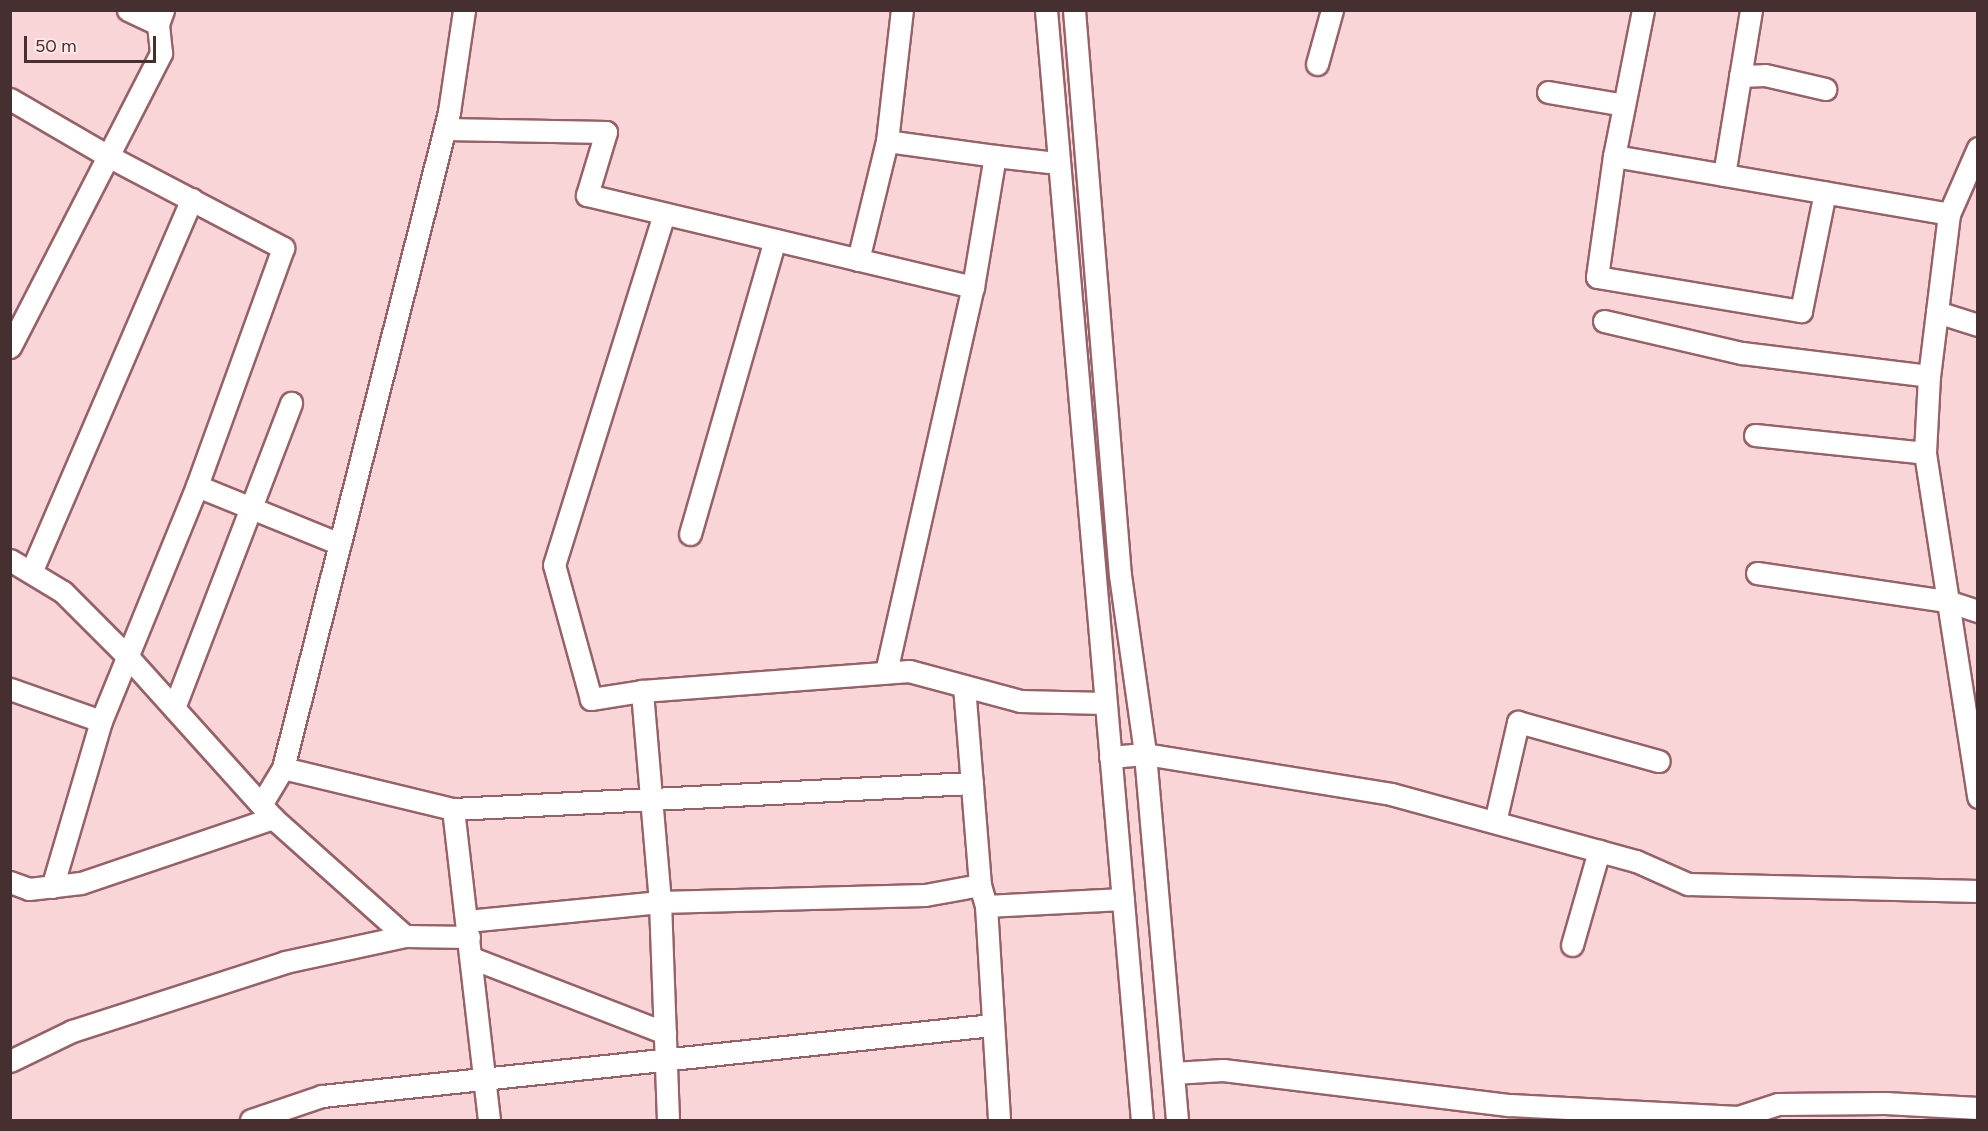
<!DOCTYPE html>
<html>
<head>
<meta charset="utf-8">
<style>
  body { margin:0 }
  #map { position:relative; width:1988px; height:1131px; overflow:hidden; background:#fad5d8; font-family:Figtree,sans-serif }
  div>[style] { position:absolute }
  .roads { filter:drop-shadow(2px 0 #966267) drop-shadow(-2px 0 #966267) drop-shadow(0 2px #966267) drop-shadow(0 -2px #966267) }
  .minor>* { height:21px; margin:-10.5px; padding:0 10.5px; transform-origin:10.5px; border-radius:10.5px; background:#fff }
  span { translate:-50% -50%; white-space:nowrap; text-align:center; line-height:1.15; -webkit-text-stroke:4.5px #ffe6e8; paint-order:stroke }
  .frame { position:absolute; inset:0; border:12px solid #462f31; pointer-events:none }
  .scale { position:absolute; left:24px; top:36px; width:132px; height:27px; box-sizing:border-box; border:3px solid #462f31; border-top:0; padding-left:8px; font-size:18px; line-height:21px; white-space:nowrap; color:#462f31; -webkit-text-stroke:4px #ffe6e8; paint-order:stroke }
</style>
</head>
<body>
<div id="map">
  <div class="roads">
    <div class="minor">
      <div style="left:128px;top:10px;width:33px;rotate:25deg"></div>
      <div style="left:1046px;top:10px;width:1114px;rotate:85.06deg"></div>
      <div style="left:1074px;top:10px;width:567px;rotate:85.35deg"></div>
      <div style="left:1120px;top:575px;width:181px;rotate:82deg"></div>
      <div style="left:1145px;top:754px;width:367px;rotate:85deg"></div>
      <div style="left:1643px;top:10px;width:149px;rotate:101.2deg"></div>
      <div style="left:1614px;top:156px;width:122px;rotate:98deg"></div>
      <div style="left:1597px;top:277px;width:207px;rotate:9.5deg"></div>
      <div style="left:1801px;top:311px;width:121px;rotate:-78.6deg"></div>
      <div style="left:1317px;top:64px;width:56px;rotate:-74.5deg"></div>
      <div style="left:1740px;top:76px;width:25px;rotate:-2deg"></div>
      <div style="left:1765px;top:75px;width:62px;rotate:13.1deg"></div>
      <div style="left:1548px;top:92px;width:77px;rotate:9.7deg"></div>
      <div style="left:10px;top:99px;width:113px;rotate:30.2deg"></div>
      <div style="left:108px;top:156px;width:198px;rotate:27.7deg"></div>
      <div style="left:283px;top:248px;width:253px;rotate:109.9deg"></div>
      <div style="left:197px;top:486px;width:254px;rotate:112.2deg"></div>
      <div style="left:101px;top:721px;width:173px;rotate:106.4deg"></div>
      <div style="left:445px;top:129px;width:161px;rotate:1.1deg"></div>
      <div style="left:606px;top:132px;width:66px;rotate:106.8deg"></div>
      <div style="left:587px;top:195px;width:397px;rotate:13.4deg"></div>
      <div style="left:973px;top:287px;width:133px;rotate:-80.5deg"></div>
      <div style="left:995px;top:156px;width:61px;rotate:6.5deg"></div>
      <div style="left:887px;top:141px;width:109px;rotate:7.9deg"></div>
      <div style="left:1978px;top:148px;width:72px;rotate:113.7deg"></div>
      <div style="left:1949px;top:214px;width:163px;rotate:97deg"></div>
      <div style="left:1929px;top:376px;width:77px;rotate:93deg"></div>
      <div style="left:1925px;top:453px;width:348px;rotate:81.2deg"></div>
      <div style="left:1614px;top:156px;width:340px;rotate:9.8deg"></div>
      <div style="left:1724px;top:175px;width:167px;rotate:-80.7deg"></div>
      <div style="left:858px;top:260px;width:122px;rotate:-76.3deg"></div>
      <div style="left:887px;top:141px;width:132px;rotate:-83.5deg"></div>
      <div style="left:1937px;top:312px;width:43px;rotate:17.6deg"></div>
      <div style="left:1604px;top:321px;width:142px;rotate:13.1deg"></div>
      <div style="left:1742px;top:353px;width:188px;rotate:7deg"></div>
      <div style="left:10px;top:347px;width:331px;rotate:-62.8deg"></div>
      <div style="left:161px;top:53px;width:29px;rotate:-96deg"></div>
      <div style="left:158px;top:24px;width:15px;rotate:-70deg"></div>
      <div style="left:1755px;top:435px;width:171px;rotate:6deg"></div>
      <div style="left:197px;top:486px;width:154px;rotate:22.1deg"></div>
      <div style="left:690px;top:534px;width:306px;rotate:-73.9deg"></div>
      <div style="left:10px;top:560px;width:62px;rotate:31.1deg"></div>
      <div style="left:63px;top:592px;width:92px;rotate:45deg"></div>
      <div style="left:128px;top:657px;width:217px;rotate:48deg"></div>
      <div style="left:273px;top:818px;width:177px;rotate:41.8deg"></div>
      <div style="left:405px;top:936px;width:64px;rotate:0.9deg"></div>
      <div style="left:32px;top:570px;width:404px;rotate:-66.7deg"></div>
      <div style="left:1757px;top:573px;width:192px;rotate:8.4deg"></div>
      <div style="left:1947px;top:601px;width:33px;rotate:18deg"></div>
      <div style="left:886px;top:672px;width:395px;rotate:-77.3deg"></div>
      <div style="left:964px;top:686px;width:200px;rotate:85.4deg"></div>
      <div style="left:10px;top:689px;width:96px;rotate:19.4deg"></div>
      <div style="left:642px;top:691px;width:52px;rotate:171.1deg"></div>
      <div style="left:591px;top:699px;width:139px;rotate:-105.4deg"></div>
      <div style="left:554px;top:565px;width:368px;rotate:-72.6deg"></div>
      <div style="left:174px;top:708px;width:327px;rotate:-69deg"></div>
      <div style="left:1110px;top:757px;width:35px;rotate:-5deg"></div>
      <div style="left:1145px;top:754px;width:249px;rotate:9.2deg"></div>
      <div style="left:1391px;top:794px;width:254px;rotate:15.3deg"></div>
      <div style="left:1636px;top:861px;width:57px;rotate:23.9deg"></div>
      <div style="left:1688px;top:884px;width:290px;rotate:1.4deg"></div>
      <div style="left:283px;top:768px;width:677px;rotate:-75.8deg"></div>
      <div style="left:449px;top:112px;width:103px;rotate:-81.6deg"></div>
      <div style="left:262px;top:803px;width:41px;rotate:-59deg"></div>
      <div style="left:283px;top:768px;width:175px;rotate:13.6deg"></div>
      <div style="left:1495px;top:822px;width:103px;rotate:-77deg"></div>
      <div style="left:1518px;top:722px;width:146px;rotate:15.5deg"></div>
      <div style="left:10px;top:882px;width:20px;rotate:20deg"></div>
      <div style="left:29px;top:889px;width:52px;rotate:-6.6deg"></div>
      <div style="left:81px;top:883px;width:203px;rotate:-18.7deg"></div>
      <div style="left:986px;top:906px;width:214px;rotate:86.5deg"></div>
      <div style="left:467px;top:921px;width:194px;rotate:-5.6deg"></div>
      <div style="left:660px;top:902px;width:265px;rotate:-1.5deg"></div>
      <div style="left:925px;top:895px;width:56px;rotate:-10.3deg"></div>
      <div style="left:980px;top:885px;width:22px;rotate:74deg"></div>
      <div style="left:986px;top:906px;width:137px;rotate:-2.9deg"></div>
      <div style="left:1572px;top:945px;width:98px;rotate:-74deg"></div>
      <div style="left:472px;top:958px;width:207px;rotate:21.2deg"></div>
      <div style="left:10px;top:1061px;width:69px;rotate:-25.8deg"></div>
      <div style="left:72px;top:1031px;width:224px;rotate:-17.9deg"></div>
      <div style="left:285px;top:962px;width:123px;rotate:-12.2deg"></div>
      <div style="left:1173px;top:1073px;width:50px;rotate:-3.4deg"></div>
      <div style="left:1223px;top:1070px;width:289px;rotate:7deg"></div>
      <div style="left:1510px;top:1105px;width:228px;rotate:3deg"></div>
      <div style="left:1738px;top:1117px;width:42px;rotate:-18deg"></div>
      <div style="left:1778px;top:1104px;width:107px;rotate:-0.5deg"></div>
      <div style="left:1885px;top:1103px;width:93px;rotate:3.1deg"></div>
      <div style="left:251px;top:1120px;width:75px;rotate:-18.7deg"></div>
      <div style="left:322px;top:1096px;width:674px;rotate:-6.05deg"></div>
      <div style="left:489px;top:1120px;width:313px;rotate:-96.6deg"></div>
      <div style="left:453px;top:809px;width:520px;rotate:-2.87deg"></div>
      <div style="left:668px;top:1120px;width:218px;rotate:-92.1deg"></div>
      <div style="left:660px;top:902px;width:212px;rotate:-94.9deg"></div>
      <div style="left:642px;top:691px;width:268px;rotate:-4.3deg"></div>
      <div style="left:909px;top:671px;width:115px;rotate:15.1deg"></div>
      <div style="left:1020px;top:701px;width:85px;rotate:1.3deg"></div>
    </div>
  </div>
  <div class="frame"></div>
  <div class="scale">50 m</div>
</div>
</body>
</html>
